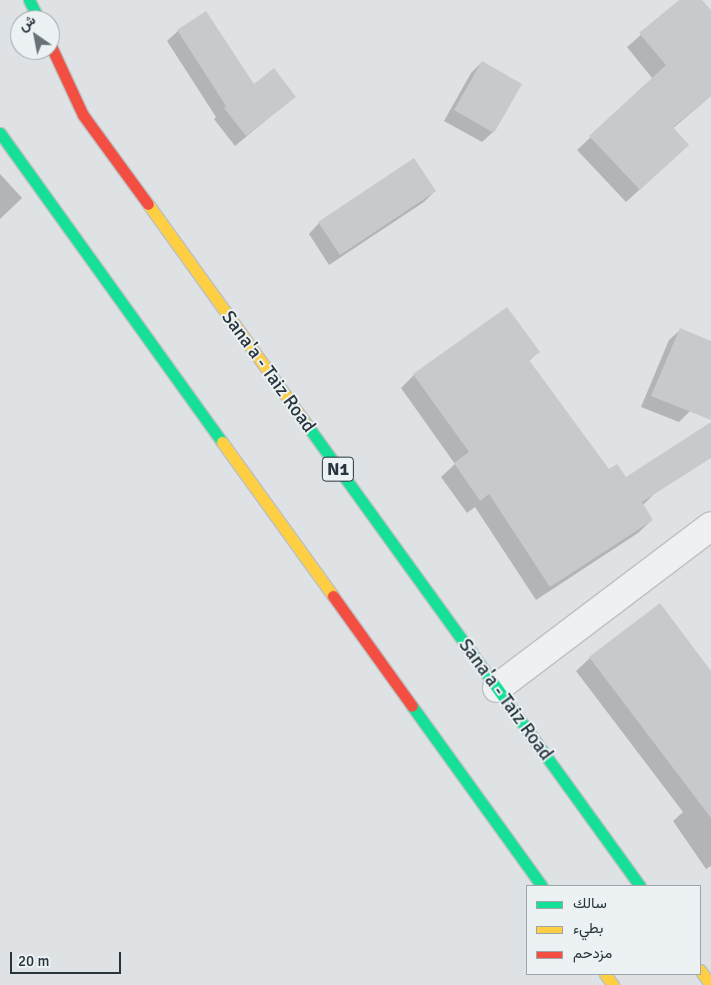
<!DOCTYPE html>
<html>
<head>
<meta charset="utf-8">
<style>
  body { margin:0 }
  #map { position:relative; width:711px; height:985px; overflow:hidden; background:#dfe2e4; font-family:Signika,Vazirmatn,sans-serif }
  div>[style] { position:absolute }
  .shadow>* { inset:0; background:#0003 }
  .building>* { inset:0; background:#c7cacc }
  .roads { filter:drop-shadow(1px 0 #bdc0c2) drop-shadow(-1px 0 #bdc0c2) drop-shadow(0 1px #bdc0c2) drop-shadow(0 -1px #bdc0c2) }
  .street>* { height:28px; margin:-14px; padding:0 14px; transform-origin:14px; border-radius:14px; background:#eef0f1 }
  .fast>* { height:11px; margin:-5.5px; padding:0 5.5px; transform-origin:5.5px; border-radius:5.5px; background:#16e098 }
  .slow>* { height:11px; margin:-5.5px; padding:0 5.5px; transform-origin:5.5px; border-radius:5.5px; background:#ffcf43 }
  .jam>* { height:11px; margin:-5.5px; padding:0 5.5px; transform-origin:5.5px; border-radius:5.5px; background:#f24e42 }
  span { translate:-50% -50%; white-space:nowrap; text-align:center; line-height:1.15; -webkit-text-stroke:4px #ecf1f4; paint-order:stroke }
  .shield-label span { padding:1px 4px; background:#ecf1f4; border:1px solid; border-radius:4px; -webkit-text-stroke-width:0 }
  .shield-label { font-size:18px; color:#27343c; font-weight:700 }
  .street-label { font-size:19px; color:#27343c }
  .legend { position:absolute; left:526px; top:885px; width:175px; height:90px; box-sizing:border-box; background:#ecf1f4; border:1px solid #9da5aa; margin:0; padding:6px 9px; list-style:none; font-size:15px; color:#27343c }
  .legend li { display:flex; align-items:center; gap:10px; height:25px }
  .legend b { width:25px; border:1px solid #9da5aa }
  .north { position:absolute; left:10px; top:10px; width:50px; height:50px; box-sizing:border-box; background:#ecf1f4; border:1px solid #9da5aa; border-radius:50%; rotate:327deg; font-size:14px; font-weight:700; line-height:20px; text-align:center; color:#27343c }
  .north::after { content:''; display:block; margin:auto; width:18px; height:22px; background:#677177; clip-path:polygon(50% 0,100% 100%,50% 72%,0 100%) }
  .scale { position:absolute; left:10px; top:952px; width:111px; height:22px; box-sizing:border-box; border:2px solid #27343c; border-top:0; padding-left:6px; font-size:15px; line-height:18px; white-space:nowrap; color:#27343c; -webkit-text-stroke:4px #ecf1f4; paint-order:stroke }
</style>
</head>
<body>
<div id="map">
  <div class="shadow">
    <div style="clip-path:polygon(681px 0,701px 0,711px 12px,711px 96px,672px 129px,674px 158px,626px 202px,577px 150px,653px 79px,627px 47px)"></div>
    <div style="clip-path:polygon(178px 31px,253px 86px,294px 97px,235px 146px,214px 119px,216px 117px,167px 41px)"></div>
    <div style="clip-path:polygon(482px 62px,493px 132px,482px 142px,444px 121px,471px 73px)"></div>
    <div style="clip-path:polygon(0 174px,22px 198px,0 219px)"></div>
    <div style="clip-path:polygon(435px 191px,424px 202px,329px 265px,309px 234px,319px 223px)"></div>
    <div style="clip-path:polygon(680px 330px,711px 342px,711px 362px,690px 411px,679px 422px,641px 407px,669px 340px)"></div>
    <div style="clip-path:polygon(538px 352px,529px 361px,608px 471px,656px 492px,643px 505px,652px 520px,638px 533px,536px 600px,475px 507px,467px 513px,441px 477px,455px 464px,401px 388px,414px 375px)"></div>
    <div style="clip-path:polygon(590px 658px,711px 673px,711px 866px,706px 869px,673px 821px,683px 812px,576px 671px)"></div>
  </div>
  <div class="building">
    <div style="clip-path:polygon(679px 0,702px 0,711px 10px,711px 96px,673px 127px,689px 145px,640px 190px,589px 136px,666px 65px,639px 33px)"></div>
    <div style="clip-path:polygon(206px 11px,254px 84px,274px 68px,296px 97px,246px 136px,224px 108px,226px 106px,177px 30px)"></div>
    <div style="clip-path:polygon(482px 61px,522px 84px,494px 133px,454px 110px)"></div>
    <div style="clip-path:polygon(414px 158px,436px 191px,340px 255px,318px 222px)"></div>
    <div style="clip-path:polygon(507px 307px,540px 352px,529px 360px,609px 469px,617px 464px,626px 477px,711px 422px,711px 458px,642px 502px,653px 520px,550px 587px,489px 494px,480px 501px,454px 463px,469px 452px,413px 374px)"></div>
    <div style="clip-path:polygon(680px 328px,711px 341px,711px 420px,651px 396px)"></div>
    <div style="clip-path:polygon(660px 603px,711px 671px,711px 818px,589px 657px)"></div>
  </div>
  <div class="roads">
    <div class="street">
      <div style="left:497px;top:688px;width:268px;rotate:-37.1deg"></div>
    </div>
    <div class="fast">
      <div style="left:29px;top:0;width:22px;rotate:63deg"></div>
      <div style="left:0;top:133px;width:380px;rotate:54.3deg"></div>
      <div style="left:304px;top:421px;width:574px;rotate:54.15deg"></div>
      <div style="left:412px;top:706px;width:222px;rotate:54.2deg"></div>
    </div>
    <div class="slow">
      <div style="left:148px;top:204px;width:267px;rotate:54.3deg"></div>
      <div style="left:222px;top:442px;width:190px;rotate:54.2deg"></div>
      <div style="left:700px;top:970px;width:19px;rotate:54deg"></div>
      <div style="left:605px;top:974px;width:14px;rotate:54deg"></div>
    </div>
    <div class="jam">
      <div style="left:50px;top:44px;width:78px;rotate:65.1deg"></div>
      <div style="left:83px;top:115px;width:110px;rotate:53.9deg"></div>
      <div style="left:333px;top:596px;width:135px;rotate:54.3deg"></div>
    </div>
  </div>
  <div class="shield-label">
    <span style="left:338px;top:469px">N1</span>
  </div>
  <div class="street-label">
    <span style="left:268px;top:372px;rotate:54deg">Sana'a - Taiz Road</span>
    <span style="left:505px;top:700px;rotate:54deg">Sana'a - Taiz Road</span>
  </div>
  <ul class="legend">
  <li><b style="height:6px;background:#16e098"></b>سالك</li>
  <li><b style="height:6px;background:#ffcf43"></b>بطيء</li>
  <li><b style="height:6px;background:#f24e42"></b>مزدحم</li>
  </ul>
  <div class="north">ش</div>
  <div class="scale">20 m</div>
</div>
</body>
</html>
